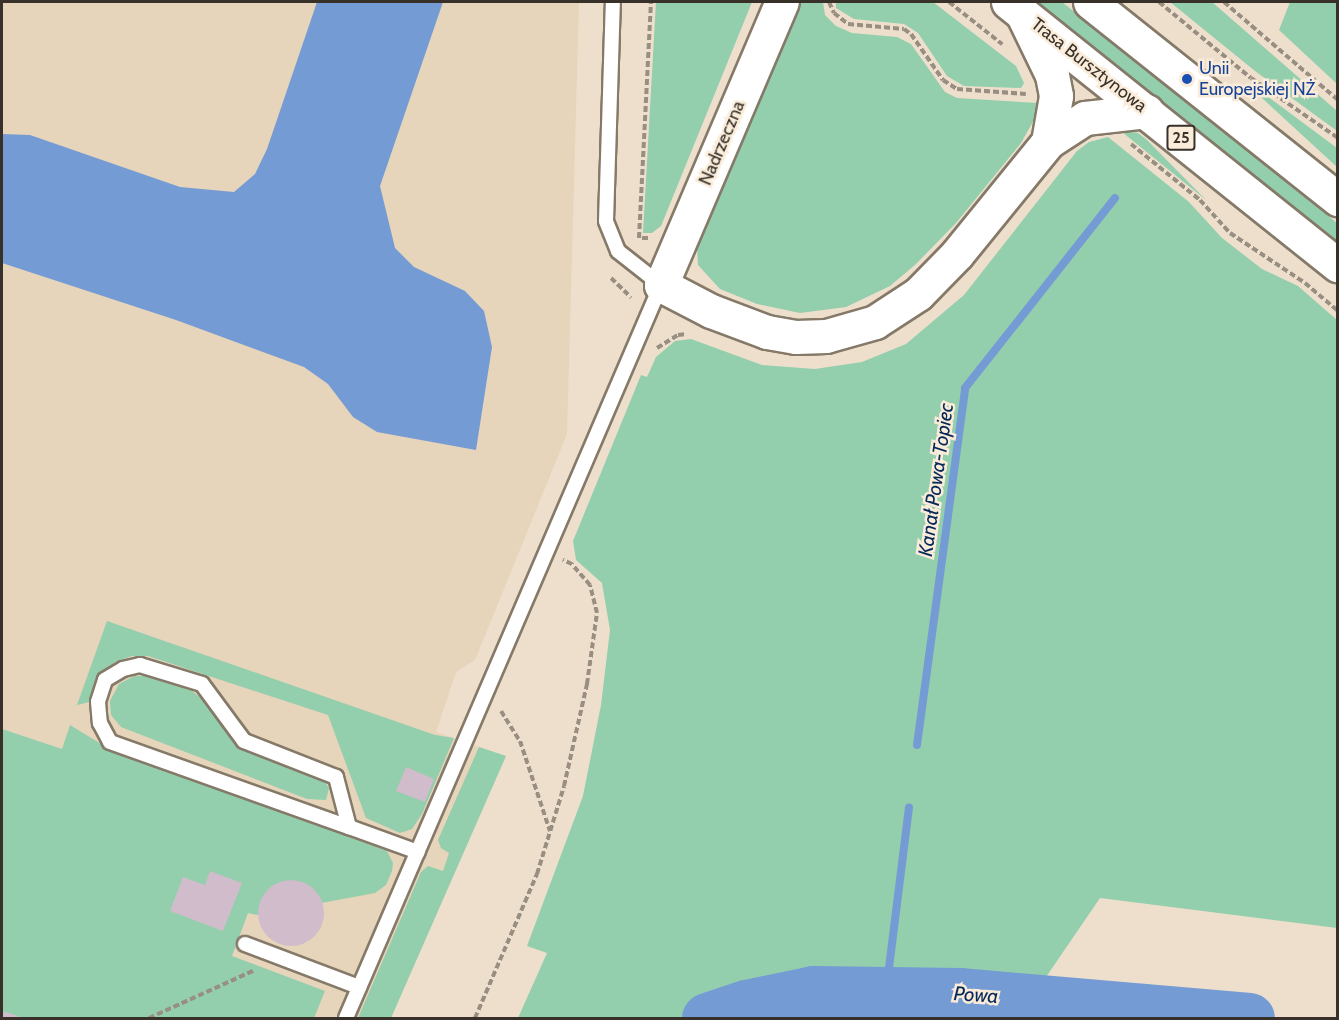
<!DOCTYPE html>
<html>
<head>
<meta charset="utf-8">
<style>
  body { margin:0 }
  #map { position:relative; width:1339px; height:1020px; overflow:hidden; background:#eddfcc; font-family:Cabin,sans-serif }
  div>[style] { position:absolute }
  .built>* { inset:0; background:#e6d4bb }
  .green>* { inset:0; background:#93cead }
  .water>* { inset:0; background:#759bd4 }
  .stream>* { height:8px; margin:-4px; padding:0 4px; transform-origin:4px; border-radius:4px; background:#759bd4 }
  .river>* { height:51px; margin:-25.5px; padding:0 25.5px; transform-origin:25.5px; border-radius:25.5px; background:#759bd4 }
  .building>* { inset:0; background:#d0bcca }
  .round { border-radius:50% }
  .path>* { height:4px; margin-top:-2px; transform-origin:0; background:repeating-linear-gradient(90deg,#988e81 0 6px,transparent 0 9px) }
  .roads { filter:drop-shadow(2px 0 #857968) drop-shadow(-2px 0 #857968) drop-shadow(0 2px #857968) drop-shadow(0 -2px #857968) }
  .lane>* { height:14px; margin:-7px; padding:0 7px; transform-origin:7px; border-radius:7px; background:#fff }
  .secondary>* { height:33px; margin:-16.5px; padding:0 16.5px; transform-origin:16.5px; border-radius:16.5px; background:#fff }
  .primary>* { height:33px; margin:-16.5px; padding:0 16.5px; transform-origin:16.5px; border-radius:16.5px; background:#fff }
  .dots>* { width:16px; height:16px; translate:-50% -50%; box-sizing:border-box; border:3px solid #faecd9; border-radius:50% }
  span { translate:-50% -50%; white-space:nowrap; text-align:center; line-height:1.15; -webkit-text-stroke:5px #faecd9; paint-order:stroke }
  .shield-label span { padding:2px 4px; background:#faecd9; border:2px solid; border-radius:4px; -webkit-text-stroke-width:0 }
  .shield-label { font-size:16px; color:#37312a; font-weight:700 }
  .street-label { font-size:18px; color:#37312a }
  .transit-label { font-size:18px; color:#164399 }
  .left { translate:0 -50%; text-align:left }
  .water-label { font-size:20px; color:#04285a; font-style:italic }
  .frame { position:absolute; inset:0; border:3px solid #37312a; pointer-events:none }
</style>
</head>
<body>
<div id="map">
  <div class="built">
    <div style="clip-path:polygon(2px 2px,579px 2px,567px 434px,475px 660px,456px 672px,436px 732px,506px 756px,391px 1018px,2px 1018px)"></div>
  </div>
  <div class="green">
    <div style="clip-path:polygon(656px 2px,752px 2px,661px 226px,652px 233px,643px 233px)"></div>
    <div style="clip-path:polygon(800px 2px,823px 2px,825px 15px,836px 26px,852px 33px,897px 37px,911px 44px,945px 92px,957px 98px,1038px 103px,1039px 111px,1021px 143px,956px 223px,916px 264px,890px 286px,846px 307px,800px 313px,757px 304px,720px 289px,698px 265px,697px 248px)"></div>
    <div style="clip-path:polygon(836px 2px,933px 2px,1016px 66px,1024px 83px,1021px 88px,964px 86px,947px 76px,918px 33px,904px 24px,854px 19px,836px 8px)"></div>
    <div style="clip-path:polygon(1038px 2px,1062px 2px,1130px 56px,1337px 223px,1337px 241px)"></div>
    <div style="clip-path:polygon(1170px 2px,1212px 2px,1337px 111px,1337px 131px,1255px 71px)"></div>
    <div style="clip-path:polygon(1290px 2px,1337px 2px,1337px 84px,1279px 30px)"></div>
    <div style="clip-path:polygon(1251px 84px,1337px 148px,1337px 167px,1250px 87px)"></div>
    <div style="clip-path:polygon(1117px 128px,1138px 133px,1147px 140px,1206px 200px)"></div>
    <div style="clip-path:polygon(1108px 137px,1189px 202px,1222px 238px,1262px 269px,1298px 286px,1337px 320px,1337px 928px,1100px 898px,1018px 1018px,518px 1018px,547px 953px,527px 946px,583px 796px,601px 705px,610px 630px,602px 583px,576px 560px,573px 541px,641px 375px,647px 377px,656px 357px,675px 341px,691px 339px,762px 365px,815px 369px,862px 362px,906px 344px,964px 295px,1077px 151px,1089px 142px)"></div>
    <div style="clip-path:polygon(107px 621px,435px 735px,454px 738px,422px 814px,412px 829px,400px 833px,366px 818px,328px 715px,148px 656px,132px 656px,115px 662px,96px 681px,89px 702px,77px 705px)"></div>
    <div style="clip-path:polygon(134px 676px,145px 676px,192px 691px,207px 703px,242px 749px,325px 782px,329px 788px,326px 800px,307px 799px,121px 727px,111px 715px,110px 701px,119px 684px)"></div>
    <div style="clip-path:polygon(70px 725px,106px 747px,387px 851px,393px 863px,392px 871px,386px 885px,375px 893px,257px 915px,248px 913px,232px 956px,325px 991px,314px 1018px,2px 1018px,2px 729px,62px 749px)"></div>
    <div style="clip-path:polygon(479px 747px,506px 756px,391px 1018px,358px 1018px,421px 872px,428px 866px,443px 871px,449px 853px,441px 848px,438px 840px)"></div>
  </div>
  <div class="water">
    <div style="clip-path:polygon(317px 2px,443px 2px,380px 186px,395px 248px,414px 267px,465px 291px,484px 311px,492px 347px,476px 450px,377px 432px,353px 417px,328px 384px,304px 367px,176px 320px,2px 263px,2px 134px,30px 135px,180px 187px,234px 192px,255px 174px,267px 149px)"></div>
  </div>
  <div class="stream">
    <div style="left:917px;top:745px;width:360px;rotate:-82.3deg"></div>
    <div style="left:965px;top:388px;width:242px;rotate:-51.7deg"></div>
    <div style="left:886px;top:992px;width:186px;rotate:-82.9deg"></div>
  </div>
  <div class="river">
    <div style="left:707px;top:1018px;width:41px;rotate:-18.4deg"></div>
    <div style="left:746px;top:1005px;width:68px;rotate:-11.8deg"></div>
    <div style="left:813px;top:991px;width:146px;rotate:0.8deg"></div>
    <div style="left:959px;top:993px;width:291px;rotate:4.9deg"></div>
  </div>
  <div class="building">
    <div style="clip-path:polygon(406px 767px,434px 779px,425px 802px,396px 791px)"></div>
    <div style="clip-path:polygon(210px 871px,242px 883px,223px 931px,170px 911px,183px 877px,205px 885px)"></div>
    <div class="round" style="left:258px;top:880px;width:66px;height:66px"></div>
    <div style="clip-path:polygon(2px 1011px,24px 1018px,2px 1018px)"></div>
  </div>
  <div class="path">
    <div style="left:829px;top:2px;width:12px;rotate:66deg"></div>
    <div style="left:834px;top:13px;width:18px;rotate:38deg"></div>
    <div style="left:848px;top:24px;width:56px;rotate:5.1deg"></div>
    <div style="left:904px;top:29px;width:9px;rotate:36deg"></div>
    <div style="left:911px;top:34px;width:56px;rotate:55.2deg"></div>
    <div style="left:943px;top:80px;width:17px;rotate:33deg"></div>
    <div style="left:957px;top:89px;width:69px;rotate:4.1deg"></div>
    <div style="left:949px;top:2px;width:68px;rotate:38.4deg"></div>
    <div style="left:1159px;top:2px;width:119px;rotate:39.6deg"></div>
    <div style="left:1251px;top:78px;width:106px;rotate:34.6deg"></div>
    <div style="left:1224px;top:2px;width:150px;rotate:40.7deg"></div>
    <div style="left:1131px;top:144px;width:89px;rotate:39.1deg"></div>
    <div style="left:1200px;top:200px;width:45px;rotate:47.7deg"></div>
    <div style="left:1230px;top:233px;width:90px;rotate:33.7deg"></div>
    <div style="left:1305px;top:283px;width:43px;rotate:40.3deg"></div>
    <div style="left:648px;top:238px;width:9px;rotate:180deg"></div>
    <div style="left:639px;top:238px;width:236px;rotate:-87.1deg"></div>
    <div style="left:611px;top:278px;width:28px;rotate:44deg"></div>
    <div style="left:657px;top:348px;width:25px;rotate:-32deg"></div>
    <div style="left:678px;top:335px;width:9px;rotate:-6deg"></div>
    <div style="left:501px;top:711px;width:36px;rotate:58deg"></div>
    <div style="left:520px;top:741px;width:95px;rotate:71.6deg"></div>
    <div style="left:149px;top:1018px;width:116px;rotate:-24.4deg"></div>
    <div style="left:475px;top:1018px;width:157px;rotate:-66.7deg"></div>
    <div style="left:537px;top:874px;width:92px;rotate:-72.9deg"></div>
    <div style="left:564px;top:786px;width:105px;rotate:-77.3deg"></div>
    <div style="left:587px;top:684px;width:72px;rotate:-82deg"></div>
    <div style="left:597px;top:613px;width:29px;rotate:-104deg"></div>
    <div style="left:590px;top:585px;width:28px;rotate:-131deg"></div>
    <div style="left:572px;top:564px;width:10px;rotate:-156deg"></div>
  </div>
  <div class="roads">
    <div class="lane">
      <div style="left:349px;top:827px;width:52px;rotate:-104.6deg"></div>
      <div style="left:336px;top:777px;width:99px;rotate:-158.6deg"></div>
      <div style="left:244px;top:741px;width:71px;rotate:-126.4deg"></div>
      <div style="left:202px;top:684px;width:65px;rotate:-163deg"></div>
      <div style="left:140px;top:665px;width:17px;rotate:167deg"></div>
      <div style="left:123px;top:669px;width:21px;rotate:149deg"></div>
      <div style="left:105px;top:680px;width:23px;rotate:108deg"></div>
      <div style="left:98px;top:702px;width:21px;rotate:85deg"></div>
      <div style="left:100px;top:723px;width:21px;rotate:62deg"></div>
      <div style="left:110px;top:742px;width:254px;rotate:19.6deg"></div>
      <div style="left:349px;top:827px;width:73px;rotate:19.9deg"></div>
      <div style="left:245px;top:944px;width:122px;rotate:20.7deg"></div>
      <div style="left:346px;top:1018px;width:798px;rotate:-66.74deg"></div>
      <div style="left:661px;top:285px;width:55px;rotate:-141.7deg"></div>
      <div style="left:618px;top:251px;width:32px;rotate:-112deg"></div>
      <div style="left:606px;top:221px;width:219px;rotate:-88.2deg"></div>
    </div>
    <div class="secondary">
      <div style="left:661px;top:285px;width:308px;rotate:-66.9deg"></div>
    </div>
    <div class="primary">
      <div style="left:1008px;top:2px;width:422px;rotate:38.6deg"></div>
      <div style="left:1090px;top:2px;width:317px;rotate:38.5deg"></div>
      <div style="left:1024px;top:17px;width:64px;rotate:64.2deg"></div>
      <div style="left:1052px;top:75px;width:21px;rotate:79deg"></div>
      <div style="left:1056px;top:96px;width:47px;rotate:99.9deg"></div>
      <div style="left:661px;top:285px;width:56px;rotate:27.5deg"></div>
      <div style="left:711px;top:311px;width:60px;rotate:20.6deg"></div>
      <div style="left:767px;top:332px;width:29px;rotate:10deg"></div>
      <div style="left:796px;top:337px;width:30px;rotate:-2deg"></div>
      <div style="left:826px;top:336px;width:51px;rotate:-15.9deg"></div>
      <div style="left:875px;top:322px;width:51px;rotate:-33.1deg"></div>
      <div style="left:918px;top:294px;width:56px;rotate:-45.7deg"></div>
      <div style="left:957px;top:254px;width:144px;rotate:-50.9deg"></div>
      <div style="left:1048px;top:142px;width:44px;rotate:-33deg"></div>
      <div style="left:1085px;top:118px;width:62px;rotate:-6.4deg"></div>
    </div>
  </div>
  <div class="dots">
    <div style="left:1187px;top:79px;background:#1a4fb4"></div>
  </div>
  <div class="shield-label">
    <span style="left:1181px;top:138px">25</span>
  </div>
  <div class="street-label">
    <span style="left:1089px;top:65px;rotate:38deg">Trasa Bursztynowa</span>
    <span style="left:722px;top:143px;rotate:-67deg">Nadrzeczna</span>
  </div>
  <div class="transit-label">
    <span class="left" style="left:1199px;top:79px">Unii<br>Europejskiej NŻ</span>
  </div>
  <div class="water-label">
    <span style="left:936px;top:480px;rotate:-82deg">Kanał Powa-Topiec</span>
    <span style="left:976px;top:995px;rotate:4deg">Powa</span>
  </div>
  <div class="frame"></div>
</div>
</body>
</html>
